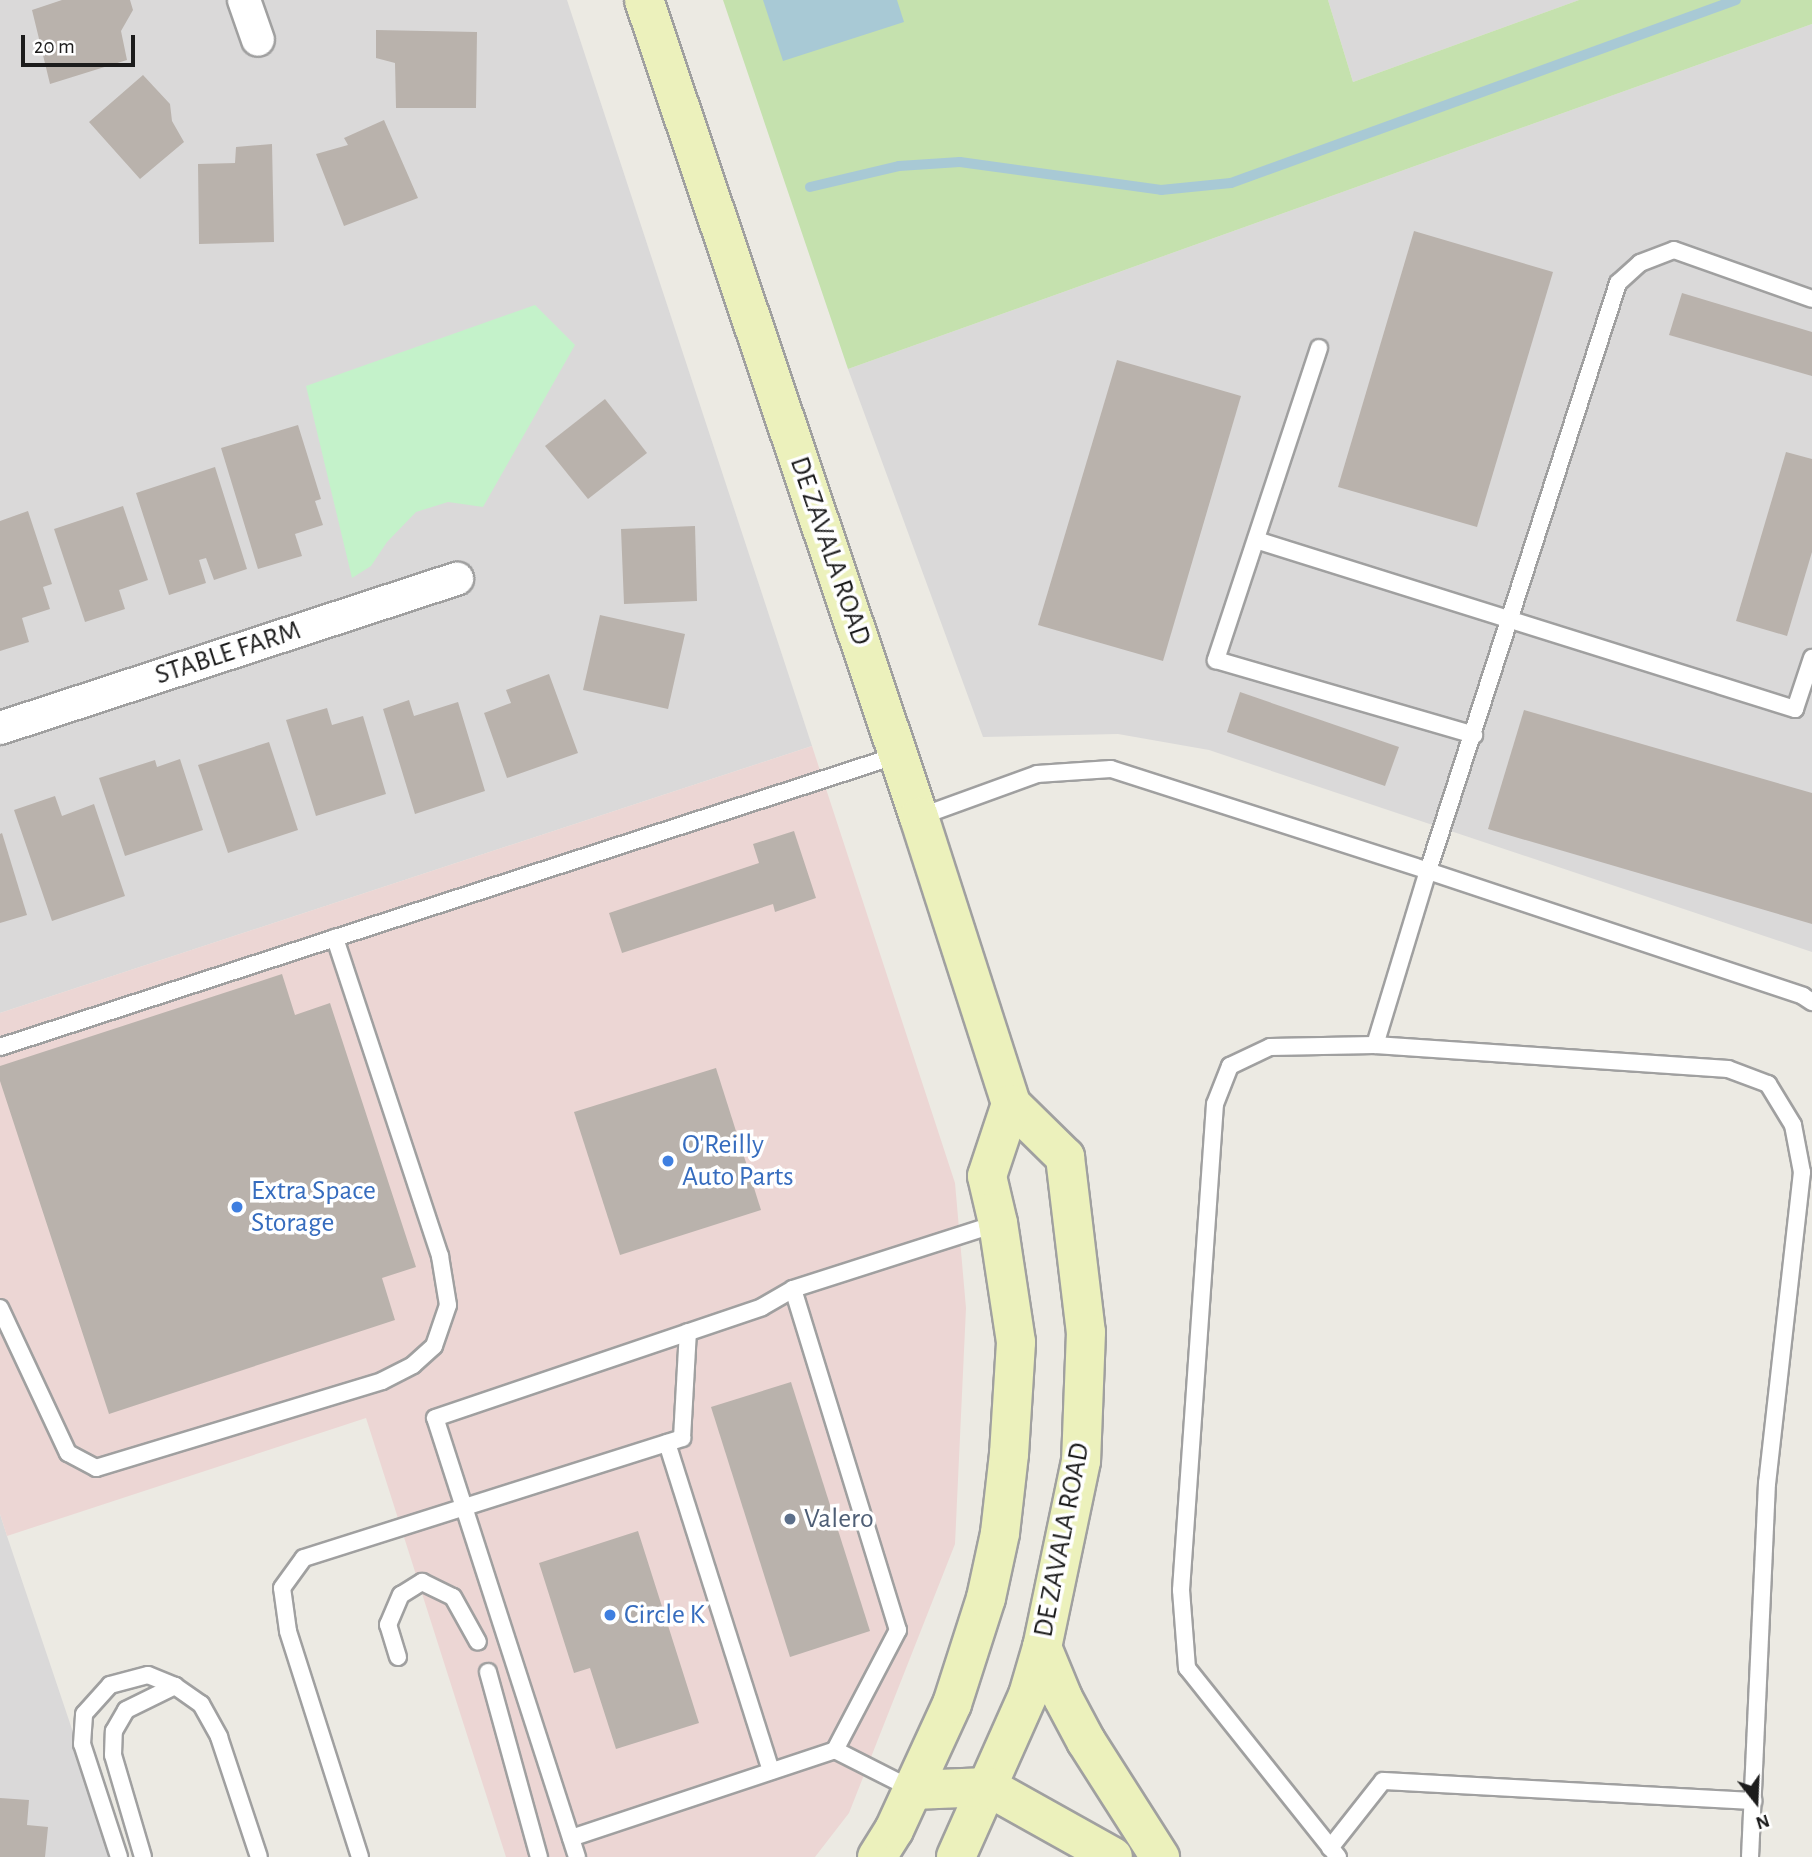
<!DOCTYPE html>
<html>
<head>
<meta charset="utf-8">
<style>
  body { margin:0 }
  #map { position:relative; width:1812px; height:1857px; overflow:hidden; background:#eceae3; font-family:"Alegreya Sans",sans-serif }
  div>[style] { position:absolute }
  .residential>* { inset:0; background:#dad9d9 }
  .commercial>* { inset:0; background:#ecd6d4 }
  .grass>* { inset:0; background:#c5e1ae }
  .park>* { inset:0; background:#c4f2ca }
  .water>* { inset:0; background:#a8c9d5 }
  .stream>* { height:10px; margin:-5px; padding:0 5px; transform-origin:5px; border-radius:5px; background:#a8c9d5 }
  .building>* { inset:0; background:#b9b2ac }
  .roads { filter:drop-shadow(2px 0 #a0a0a0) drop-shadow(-2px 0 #a0a0a0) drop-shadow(0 2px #a0a0a0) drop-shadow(0 -2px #a0a0a0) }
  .service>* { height:16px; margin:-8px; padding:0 8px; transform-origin:8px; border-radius:8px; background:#fff }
  .minor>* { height:32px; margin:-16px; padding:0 16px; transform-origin:16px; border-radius:16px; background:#fff }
  .secondary>* { height:38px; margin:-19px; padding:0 19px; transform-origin:19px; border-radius:19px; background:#ecf1bc }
  .dots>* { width:19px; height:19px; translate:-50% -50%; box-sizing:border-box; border:4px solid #fff; border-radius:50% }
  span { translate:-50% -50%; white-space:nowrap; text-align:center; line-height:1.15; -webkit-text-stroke:7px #fff; paint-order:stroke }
  .street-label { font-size:28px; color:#1c1c1c }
  .shop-label { font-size:28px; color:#366cbe }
  .left { translate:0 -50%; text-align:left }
  .service-label { font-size:28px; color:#4e5e75 }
  .north { position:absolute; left:1721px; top:1766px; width:70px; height:70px; -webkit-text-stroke:5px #fff; paint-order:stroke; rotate:162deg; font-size:19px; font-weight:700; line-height:28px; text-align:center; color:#1c1c1c }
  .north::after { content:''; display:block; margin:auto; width:24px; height:32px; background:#1c1c1c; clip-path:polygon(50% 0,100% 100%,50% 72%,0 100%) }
  .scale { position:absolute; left:21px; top:35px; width:114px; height:32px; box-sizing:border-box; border:4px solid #1c1c1c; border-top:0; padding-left:9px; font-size:21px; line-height:24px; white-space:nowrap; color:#1c1c1c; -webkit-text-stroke:5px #fff; paint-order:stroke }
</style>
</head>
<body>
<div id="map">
  <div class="residential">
    <div style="clip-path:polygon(0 0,567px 0,812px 746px,0 1013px)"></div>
    <div style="clip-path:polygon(1328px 0,1579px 0,1353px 82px)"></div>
    <div style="clip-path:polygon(1812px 24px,1812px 952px,1209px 750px,1118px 734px,983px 737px,848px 369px)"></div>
    <div style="clip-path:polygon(0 1514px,7px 1536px,115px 1857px,0 1857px)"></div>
  </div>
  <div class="commercial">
    <div style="clip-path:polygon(812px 746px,955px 1183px,966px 1308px,955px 1544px,849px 1813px,815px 1857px,506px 1857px,366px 1418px,7px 1536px,0 1514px,0 1013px)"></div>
  </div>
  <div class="grass">
    <div style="clip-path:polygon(723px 0,1328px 0,1353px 82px,1579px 0,1812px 0,1812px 24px,848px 369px)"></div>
  </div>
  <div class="park">
    <div style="clip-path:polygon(535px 305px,575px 345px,483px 507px,448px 502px,416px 512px,387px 542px,371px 566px,352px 578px,306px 386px)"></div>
  </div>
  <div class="water">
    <div style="clip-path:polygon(763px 0,897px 0,904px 22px,783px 61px)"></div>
  </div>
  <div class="stream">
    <div style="left:810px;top:187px;width:91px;rotate:-13.3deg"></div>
    <div style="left:899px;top:166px;width:61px;rotate:-3.8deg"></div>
    <div style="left:960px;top:162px;width:203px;rotate:7.9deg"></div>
    <div style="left:1161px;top:190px;width:70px;rotate:-5.7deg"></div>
    <div style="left:1231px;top:183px;width:537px;rotate:-19.92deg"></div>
  </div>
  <div class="building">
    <div style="clip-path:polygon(62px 0,130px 0,133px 10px,121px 31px,127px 60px,50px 84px,32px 10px)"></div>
    <div style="clip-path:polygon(376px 30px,477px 32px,476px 108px,396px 108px,395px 63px,376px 58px)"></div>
    <div style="clip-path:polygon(143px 75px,170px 104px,172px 121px,184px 142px,140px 179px,89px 122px)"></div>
    <div style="clip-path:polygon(384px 120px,418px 198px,344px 226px,316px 154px,348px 145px,344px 138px)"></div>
    <div style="clip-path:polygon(272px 144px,274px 242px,199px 244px,198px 164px,235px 163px,236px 147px)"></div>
    <div style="clip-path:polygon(1414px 231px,1553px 272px,1477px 527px,1338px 487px)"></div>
    <div style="clip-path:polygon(1682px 293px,1812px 332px,1812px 376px,1669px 335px)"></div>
    <div style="clip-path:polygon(1117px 360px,1241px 396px,1163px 661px,1038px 625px)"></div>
    <div style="clip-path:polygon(605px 399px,647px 453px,588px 499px,545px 446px)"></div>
    <div style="clip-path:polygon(298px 425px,321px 499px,315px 501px,323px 525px,295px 534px,302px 556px,258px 569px,221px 448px)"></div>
    <div style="clip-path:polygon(1786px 452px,1812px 459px,1812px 552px,1787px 636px,1736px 621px)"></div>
    <div style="clip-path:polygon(215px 467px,247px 569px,214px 580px,206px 558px,199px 560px,206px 583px,169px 595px,136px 493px)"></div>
    <div style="clip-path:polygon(123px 506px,148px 580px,119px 590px,125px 609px,85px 622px,54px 529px)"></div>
    <div style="clip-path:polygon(28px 511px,52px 584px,43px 587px,50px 609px,22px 618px,29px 642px,0 651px,0 521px)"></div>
    <div style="clip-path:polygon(695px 526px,697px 601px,624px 604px,621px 529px)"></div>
    <div style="clip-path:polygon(600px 615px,685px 634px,668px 709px,583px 690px)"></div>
    <div style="clip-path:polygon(549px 674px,578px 753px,507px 778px,484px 713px,511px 703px,506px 690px)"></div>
    <div style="clip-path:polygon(1240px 692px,1399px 747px,1385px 786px,1227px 732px)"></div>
    <div style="clip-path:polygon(409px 700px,414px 716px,458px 702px,485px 791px,415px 814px,383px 709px)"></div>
    <div style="clip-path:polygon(327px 708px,332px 725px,363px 716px,386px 794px,316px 816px,286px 720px)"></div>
    <div style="clip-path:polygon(1524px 710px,1812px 793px,1812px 924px,1488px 829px)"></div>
    <div style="clip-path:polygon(269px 742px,298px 830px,228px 853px,198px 765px)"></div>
    <div style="clip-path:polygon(180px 759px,203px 830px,125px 856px,99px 778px,155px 760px,157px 767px)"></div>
    <div style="clip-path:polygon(55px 796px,62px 816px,94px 804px,125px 896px,52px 921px,14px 810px)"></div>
    <div style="clip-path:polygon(794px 831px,816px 898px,775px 912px,773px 904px,622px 953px,609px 913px,759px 863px,753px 844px)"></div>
    <div style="clip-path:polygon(2px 833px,27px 915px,0 923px,0 834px)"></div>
    <div style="clip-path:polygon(282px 974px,295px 1015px,330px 1003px,416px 1267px,382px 1278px,395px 1320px,109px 1414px,0 1081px,0 1066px)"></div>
    <div style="clip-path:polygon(716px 1068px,761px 1210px,620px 1255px,574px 1112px)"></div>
    <div style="clip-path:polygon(791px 1382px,870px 1631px,790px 1657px,711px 1407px)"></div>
    <div style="clip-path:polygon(638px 1531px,699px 1723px,616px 1749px,590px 1668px,574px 1673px,539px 1563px)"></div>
    <div style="clip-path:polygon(0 1798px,29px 1800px,27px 1825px,48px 1827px,45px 1857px,0 1857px)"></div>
  </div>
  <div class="roads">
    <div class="service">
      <div style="left:1319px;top:348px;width:329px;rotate:108.3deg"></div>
      <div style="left:1216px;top:660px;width:269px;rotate:16.2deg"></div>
      <div style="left:1256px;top:540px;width:565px;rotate:17.41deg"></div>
      <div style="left:1795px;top:709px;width:54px;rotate:-71.6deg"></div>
      <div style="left:919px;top:817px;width:126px;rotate:-20deg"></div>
      <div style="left:1037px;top:774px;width:74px;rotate:-3.9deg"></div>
      <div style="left:1111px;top:769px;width:333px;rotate:17.8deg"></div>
      <div style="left:1428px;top:871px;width:395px;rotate:18.4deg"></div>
      <div style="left:1803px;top:996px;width:11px;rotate:34deg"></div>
      <div style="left:1375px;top:1045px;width:182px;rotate:-73.1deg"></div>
      <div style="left:1428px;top:871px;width:618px;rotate:-72.09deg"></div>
      <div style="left:1618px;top:283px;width:30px;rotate:-42deg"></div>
      <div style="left:1640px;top:263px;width:36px;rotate:-21deg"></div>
      <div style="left:1674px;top:250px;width:146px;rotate:19.5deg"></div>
      <div style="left:0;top:1047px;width:944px;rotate:-18.01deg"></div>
      <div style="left:793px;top:1289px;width:357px;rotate:72.9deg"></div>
      <div style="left:898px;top:1630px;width:136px;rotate:117.7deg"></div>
      <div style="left:0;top:1308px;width:160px;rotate:64.9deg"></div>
      <div style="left:68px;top:1453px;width:32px;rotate:28deg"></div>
      <div style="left:96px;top:1468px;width:299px;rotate:-16.9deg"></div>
      <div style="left:382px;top:1381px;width:35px;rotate:-27deg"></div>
      <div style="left:413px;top:1365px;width:28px;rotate:-42deg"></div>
      <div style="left:434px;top:1346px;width:43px;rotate:-71.1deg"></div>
      <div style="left:448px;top:1305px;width:50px;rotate:-99.3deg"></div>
      <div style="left:440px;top:1256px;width:335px;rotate:-108.3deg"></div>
      <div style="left:667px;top:1443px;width:344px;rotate:72.4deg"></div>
      <div style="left:398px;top:1657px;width:34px;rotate:-107deg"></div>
      <div style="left:388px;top:1625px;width:33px;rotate:-67deg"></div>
      <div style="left:401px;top:1595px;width:25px;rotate:-32deg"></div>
      <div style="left:422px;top:1582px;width:34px;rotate:26deg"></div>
      <div style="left:453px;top:1597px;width:51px;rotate:60.9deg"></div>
      <div style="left:488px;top:1672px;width:192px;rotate:74.6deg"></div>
      <div style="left:571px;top:1838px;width:278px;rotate:-18.4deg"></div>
      <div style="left:835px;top:1750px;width:86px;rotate:26.9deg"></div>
      <div style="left:1330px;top:1848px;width:85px;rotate:-51.7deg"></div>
      <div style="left:1383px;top:1781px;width:371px;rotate:3.1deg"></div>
      <div style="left:119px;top:1857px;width:119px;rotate:-108.1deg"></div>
      <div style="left:82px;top:1744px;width:30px;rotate:-86deg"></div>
      <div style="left:84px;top:1714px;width:39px;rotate:-48deg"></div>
      <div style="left:110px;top:1685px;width:39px;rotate:-15deg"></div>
      <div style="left:148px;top:1675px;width:29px;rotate:22deg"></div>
      <div style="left:175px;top:1686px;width:32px;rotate:35deg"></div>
      <div style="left:201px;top:1704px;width:38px;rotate:61deg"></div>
      <div style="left:219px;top:1737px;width:126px;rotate:71.6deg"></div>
      <div style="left:143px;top:1857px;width:106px;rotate:-106.4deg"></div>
      <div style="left:113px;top:1755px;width:24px;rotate:-88deg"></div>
      <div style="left:114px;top:1731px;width:24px;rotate:-60deg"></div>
      <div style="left:126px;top:1710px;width:55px;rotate:-26.1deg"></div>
      <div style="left:360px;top:1857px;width:237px;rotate:-107.7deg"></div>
      <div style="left:288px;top:1631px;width:43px;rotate:-97.9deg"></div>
      <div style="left:282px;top:1588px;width:37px;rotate:-54deg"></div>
      <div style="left:304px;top:1558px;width:397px;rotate:-17.6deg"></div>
      <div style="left:682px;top:1438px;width:106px;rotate:-86.8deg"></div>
      <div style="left:577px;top:1857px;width:461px;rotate:-107.9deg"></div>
      <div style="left:435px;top:1418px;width:345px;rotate:-18.7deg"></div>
      <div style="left:762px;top:1307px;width:36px;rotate:-30deg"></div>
      <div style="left:793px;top:1289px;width:215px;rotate:-17.8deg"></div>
      <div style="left:1338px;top:1857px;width:242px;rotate:-128.6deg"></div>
      <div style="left:1187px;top:1668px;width:78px;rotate:-94.4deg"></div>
      <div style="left:1181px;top:1590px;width:487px;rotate:-86deg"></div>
      <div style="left:1215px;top:1104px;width:41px;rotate:-68.5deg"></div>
      <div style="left:1230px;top:1066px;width:44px;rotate:-25.4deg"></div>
      <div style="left:1270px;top:1047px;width:105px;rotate:-1.1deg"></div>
      <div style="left:1375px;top:1045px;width:354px;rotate:3.9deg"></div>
      <div style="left:1728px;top:1069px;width:43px;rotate:20.6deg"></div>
      <div style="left:1768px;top:1084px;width:48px;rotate:58.6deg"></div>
      <div style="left:1793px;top:1125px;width:48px;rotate:79.2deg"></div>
      <div style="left:1802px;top:1172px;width:313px;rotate:96.4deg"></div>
      <div style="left:1767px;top:1483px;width:374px;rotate:92.6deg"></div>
    </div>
    <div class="minor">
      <div style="left:244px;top:0;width:42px;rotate:70.7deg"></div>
      <div style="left:0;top:728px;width:481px;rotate:-18.1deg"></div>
    </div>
    <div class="secondary">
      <div style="left:644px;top:0;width:862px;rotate:71.4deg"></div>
      <div style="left:919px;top:817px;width:301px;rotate:72.2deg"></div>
      <div style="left:1011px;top:1104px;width:76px;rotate:44.5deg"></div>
      <div style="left:1065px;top:1157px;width:176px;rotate:83.2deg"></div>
      <div style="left:1086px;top:1332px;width:129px;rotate:92.2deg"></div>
      <div style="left:1081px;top:1461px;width:190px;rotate:101.8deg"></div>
      <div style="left:1042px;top:1647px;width:50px;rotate:106.3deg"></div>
      <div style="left:1028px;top:1695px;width:177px;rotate:114deg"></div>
      <div style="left:1042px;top:1647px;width:55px;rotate:67.6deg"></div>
      <div style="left:1063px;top:1698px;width:49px;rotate:61.9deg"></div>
      <div style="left:1086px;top:1741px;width:138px;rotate:57.5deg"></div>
      <div style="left:913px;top:1790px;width:75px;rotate:-2.3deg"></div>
      <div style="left:988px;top:1787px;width:143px;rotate:29.2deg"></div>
      <div style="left:877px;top:1857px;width:32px;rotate:-58deg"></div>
      <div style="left:894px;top:1830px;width:139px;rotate:-65.3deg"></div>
      <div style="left:952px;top:1704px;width:111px;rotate:-72.2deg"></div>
      <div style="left:986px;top:1598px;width:66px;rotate:-77.8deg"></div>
      <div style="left:1000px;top:1533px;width:80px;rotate:-83.5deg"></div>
      <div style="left:1009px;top:1454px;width:112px;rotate:-86.4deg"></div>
      <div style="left:1016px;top:1342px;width:120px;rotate:-98.6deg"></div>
      <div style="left:998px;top:1223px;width:48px;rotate:-103.2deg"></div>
      <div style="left:987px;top:1176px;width:76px;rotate:-71.6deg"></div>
    </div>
  </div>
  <div class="dots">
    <div style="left:668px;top:1161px;background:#3f7fe0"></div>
    <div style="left:237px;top:1207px;background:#3f7fe0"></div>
    <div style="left:790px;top:1519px;background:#5c6f8a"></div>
    <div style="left:610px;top:1615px;background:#3f7fe0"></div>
  </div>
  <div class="street-label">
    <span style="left:830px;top:551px;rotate:71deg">DE ZAVALA ROAD</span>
    <span style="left:228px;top:653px;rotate:-18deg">STABLE FARM</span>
    <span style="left:1062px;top:1540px;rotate:-79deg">DE ZAVALA ROAD</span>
  </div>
  <div class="shop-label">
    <span class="left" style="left:682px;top:1161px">O'Reilly<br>Auto Parts</span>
    <span class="left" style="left:251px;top:1207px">Extra Space<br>Storage</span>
    <span class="left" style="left:624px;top:1615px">Circle K</span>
  </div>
  <div class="service-label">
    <span class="left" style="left:804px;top:1519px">Valero</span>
  </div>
  <div class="north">N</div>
  <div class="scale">20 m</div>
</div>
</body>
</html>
